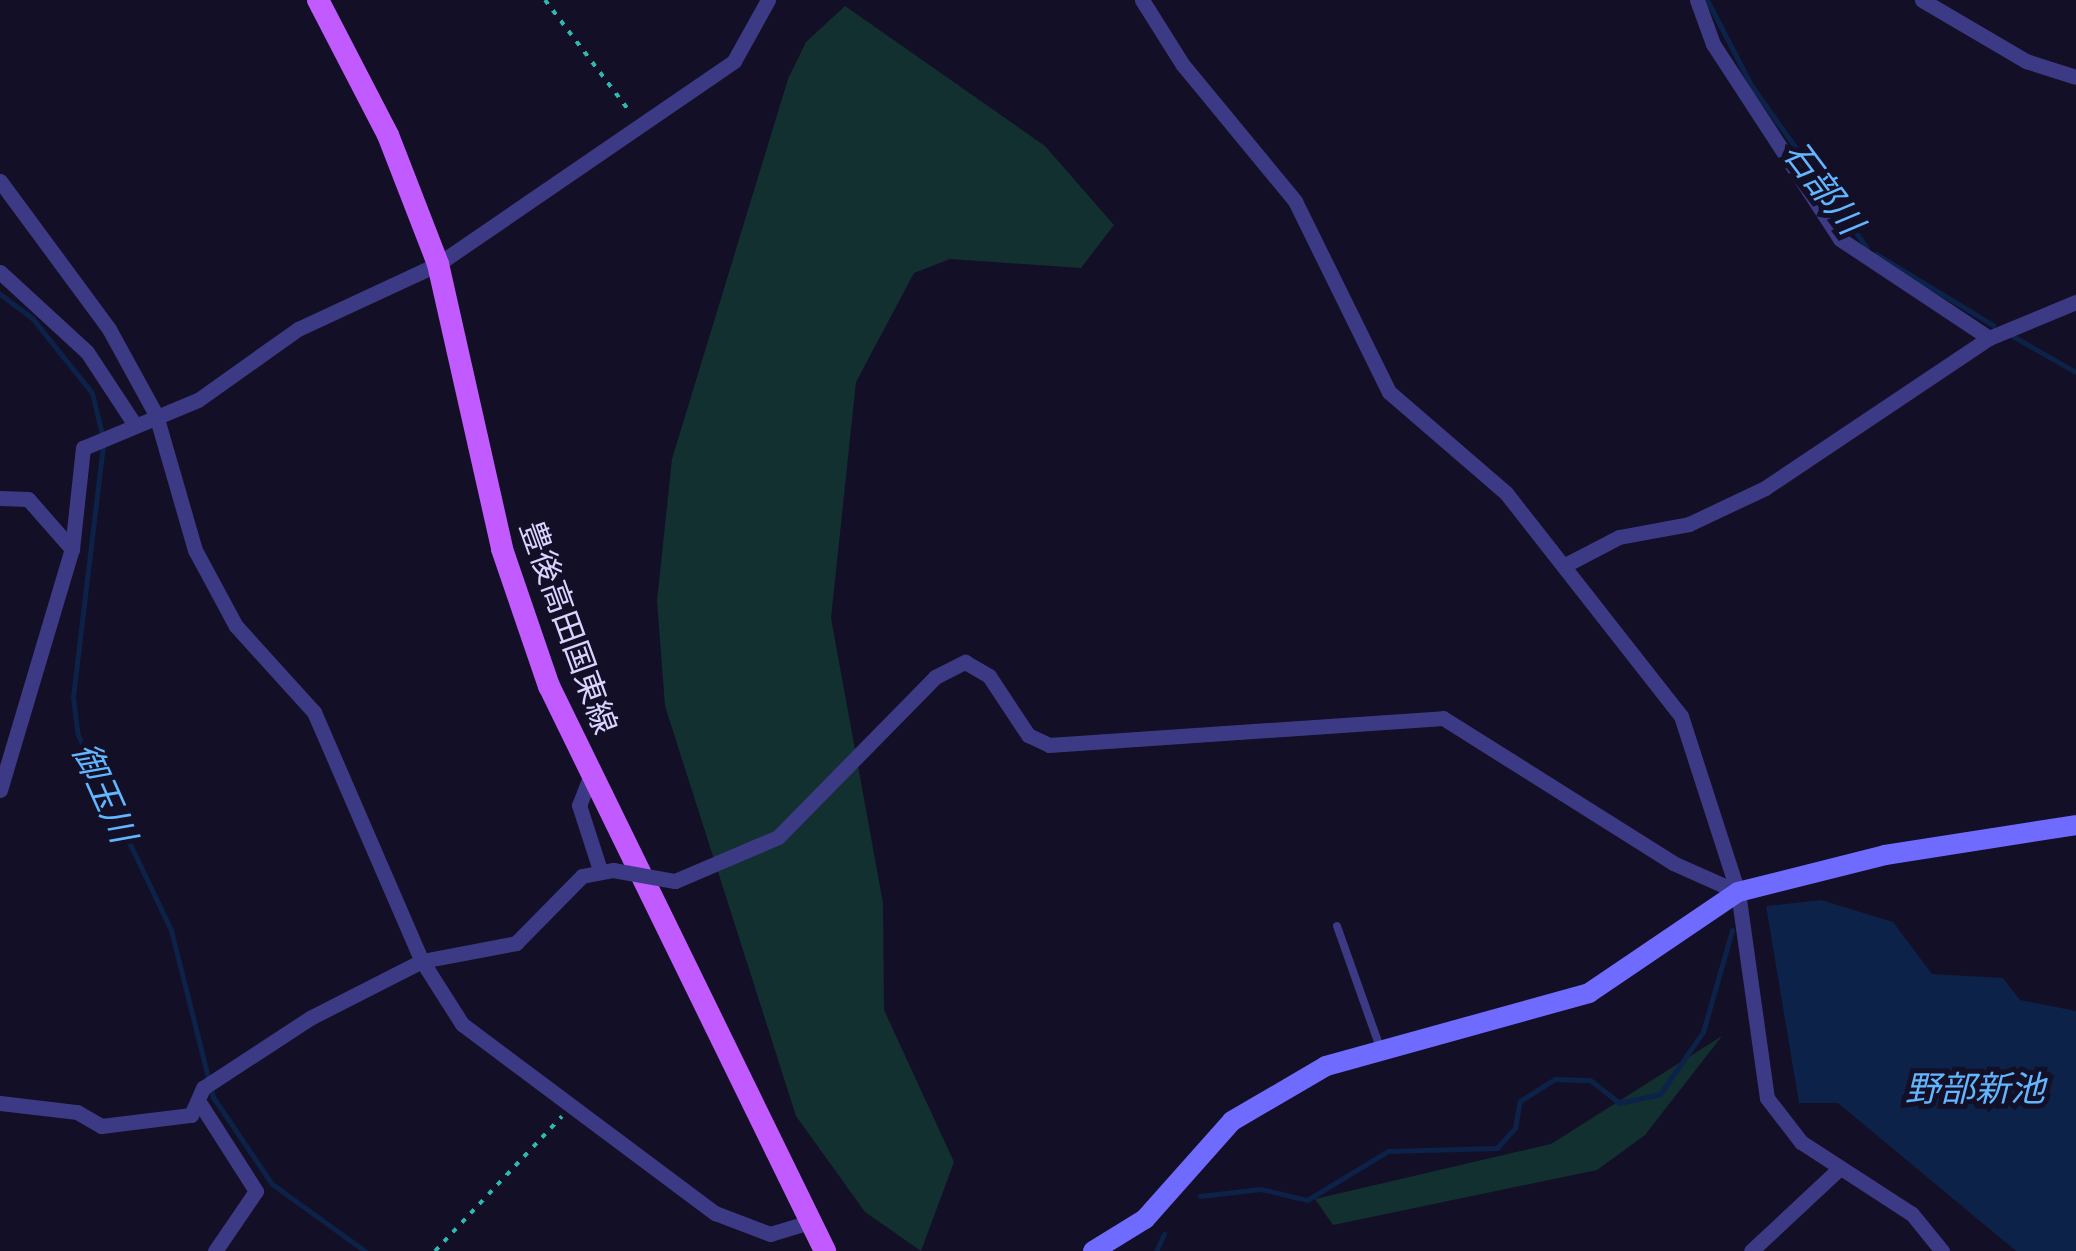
<!DOCTYPE html>
<html>
<head>
<meta charset="utf-8">
<style>
  body { margin:0 }
  #map { position:relative; width:2076px; height:1251px; overflow:hidden; background:#130f26; font-family:"Golos Text","Noto Sans JP",sans-serif }
  div>[style] { position:absolute }
  .green>* { inset:0; background:#12302f }
  .water>* { inset:0; background:#0c2248 }
  .stream>* { height:5px; margin:-2.5px; padding:0 2.5px; transform-origin:2.5px; border-radius:2.5px; background:#0c2248 }
  .path>* { height:4px; margin-top:-2px; transform-origin:0; background:repeating-linear-gradient(90deg,#2fb8b0 0 5px,transparent 0 13px) }
  .lane>* { height:8px; margin:-4px; padding:0 4px; transform-origin:4px; border-radius:4px; background:#3d3a85 }
  .street>* { height:15px; margin:-7.5px; padding:0 7.5px; transform-origin:7.5px; border-radius:7.5px; background:#3d3a85 }
  .secondary>* { height:20px; margin:-10px; padding:0 10px; transform-origin:10px; border-radius:10px; background:#6f6bff }
  .primary>* { height:22px; margin:-11px; padding:0 11px; transform-origin:11px; border-radius:11px; background:#c25bff }
  .street-bridge>* { height:15px; margin:-7.5px; padding:0 7.5px; transform-origin:7.5px; border-radius:7.5px; background:#3d3a85 }
  span { translate:-50% -50%; white-space:nowrap; text-align:center; line-height:1.15; -webkit-text-stroke:10px #130f26; paint-order:stroke }
  .street-label { font-size:32px; color:#d9d4ff }
  .water-label { font-size:35px; color:#62b6ff; font-style:italic }
</style>
</head>
<body>
<div id="map">
  <div class="green">
    <div style="clip-path:polygon(845px 6px,1045px 146px,1114px 225px,1081px 268px,950px 259px,914px 273px,856px 382px,831px 618px,883px 903px,884px 1010px,954px 1162px,921px 1251px,865px 1212px,796px 1116px,665px 706px,657px 601px,672px 459px,788px 79px,806px 42px)"></div>
    <div style="clip-path:polygon(1722px 1036px,1645px 1135px,1597px 1170px,1333px 1225px,1315px 1199px,1551px 1144px)"></div>
  </div>
  <div class="water">
    <div style="clip-path:polygon(1821px 900px,1893px 922px,1932px 974px,2003px 978px,2020px 1000px,2076px 1011px,2076px 1251px,2016px 1251px,1838px 1103px,1799px 1103px,1766px 906px)"></div>
  </div>
  <div class="stream">
    <div style="left:1707px;top:0;width:96px;rotate:62.6deg"></div>
    <div style="left:1751px;top:85px;width:200px;rotate:54.6deg"></div>
    <div style="left:1876px;top:254px;width:137px;rotate:31.3deg"></div>
    <div style="left:0;top:294px;width:40px;rotate:37deg"></div>
    <div style="left:32px;top:318px;width:96px;rotate:51.3deg"></div>
    <div style="left:92px;top:393px;width:42px;rotate:76.3deg"></div>
    <div style="left:2009px;top:334px;width:77px;rotate:29.6deg"></div>
    <div style="left:103px;top:445px;width:254px;rotate:96.8deg"></div>
    <div style="left:73px;top:697px;width:38px;rotate:83deg"></div>
    <div style="left:78px;top:735px;width:216px;rotate:64.5deg"></div>
    <div style="left:171px;top:930px;width:172px;rotate:75.9deg"></div>
    <div style="left:213px;top:1097px;width:105px;rotate:55.9deg"></div>
    <div style="left:272px;top:1184px;width:115px;rotate:35.8deg"></div>
    <div style="left:1200px;top:1196px;width:61px;rotate:-6.5deg"></div>
    <div style="left:1261px;top:1189px;width:47px;rotate:13.4deg"></div>
    <div style="left:1307px;top:1200px;width:95px;rotate:-31.2deg"></div>
    <div style="left:1388px;top:1151px;width:109px;rotate:-1.6deg"></div>
    <div style="left:1497px;top:1148px;width:27px;rotate:-48deg"></div>
    <div style="left:1515px;top:1128px;width:27px;rotate:-80deg"></div>
    <div style="left:1520px;top:1101px;width:41px;rotate:-32.2deg"></div>
    <div style="left:1555px;top:1079px;width:35px;rotate:2deg"></div>
    <div style="left:1590px;top:1080px;width:37px;rotate:38deg"></div>
    <div style="left:1619px;top:1103px;width:42px;rotate:-12.4deg"></div>
    <div style="left:1660px;top:1094px;width:75px;rotate:-55.3deg"></div>
    <div style="left:1703px;top:1032px;width:106px;rotate:-74.1deg"></div>
    <div style="left:1156px;top:1251px;width:19px;rotate:-65deg"></div>
  </div>
  <div class="path">
    <div style="left:545px;top:0;width:141px;rotate:52.8deg"></div>
    <div style="left:435px;top:1251px;width:185px;rotate:-46.7deg"></div>
  </div>
  <div class="lane">
    <div style="left:1337px;top:926px;width:132px;rotate:70.5deg"></div>
  </div>
  <div class="street">
    <div style="left:1142px;top:0;width:77px;rotate:57.8deg"></div>
    <div style="left:1183px;top:65px;width:176px;rotate:50.5deg"></div>
    <div style="left:1295px;top:201px;width:213px;rotate:63.8deg"></div>
    <div style="left:1389px;top:392px;width:155px;rotate:40.8deg"></div>
    <div style="left:1506px;top:493px;width:283px;rotate:51.9deg"></div>
    <div style="left:1681px;top:716px;width:185px;rotate:72.1deg"></div>
    <div style="left:1738px;top:892px;width:208px;rotate:82deg"></div>
    <div style="left:1767px;top:1098px;width:56px;rotate:52.3deg"></div>
    <div style="left:1801px;top:1142px;width:132px;rotate:33deg"></div>
    <div style="left:1912px;top:1214px;width:48px;rotate:51deg"></div>
    <div style="left:1697px;top:0;width:47px;rotate:70deg"></div>
    <div style="left:1713px;top:44px;width:233px;rotate:56.9deg"></div>
    <div style="left:1840px;top:239px;width:179px;rotate:33.6deg"></div>
    <div style="left:1922px;top:0;width:121px;rotate:30.4deg"></div>
    <div style="left:2026px;top:61px;width:52px;rotate:17.7deg"></div>
    <div style="left:0;top:181px;width:184px;rotate:53.6deg"></div>
    <div style="left:109px;top:329px;width:98px;rotate:61.3deg"></div>
    <div style="left:156px;top:415px;width:141px;rotate:73.9deg"></div>
    <div style="left:195px;top:550px;width:86px;rotate:61.7deg"></div>
    <div style="left:236px;top:626px;width:116px;rotate:47.8deg"></div>
    <div style="left:314px;top:712px;width:271px;rotate:66.6deg"></div>
    <div style="left:422px;top:961px;width:75px;rotate:57.6deg"></div>
    <div style="left:462px;top:1024px;width:316px;rotate:36.8deg"></div>
    <div style="left:715px;top:1213px;width:59px;rotate:20.9deg"></div>
    <div style="left:770px;top:1234px;width:42px;rotate:-16.7deg"></div>
    <div style="left:0;top:272px;width:118px;rotate:42.6deg"></div>
    <div style="left:87px;top:352px;width:84px;rotate:56.7deg"></div>
    <div style="left:0;top:498px;width:28px;rotate:2deg"></div>
    <div style="left:28px;top:499px;width:67px;rotate:48.7deg"></div>
    <div style="left:1569px;top:563px;width:56px;rotate:-27.5deg"></div>
    <div style="left:1619px;top:537px;width:71px;rotate:-10.5deg"></div>
    <div style="left:1689px;top:524px;width:84px;rotate:-25.3deg"></div>
    <div style="left:1765px;top:488px;width:270px;rotate:-33.8deg"></div>
    <div style="left:1989px;top:338px;width:94px;rotate:-22.5deg"></div>
    <div style="left:590px;top:777px;width:30px;rotate:111deg"></div>
    <div style="left:579px;top:805px;width:68px;rotate:72.1deg"></div>
    <div style="left:0;top:790px;width:252px;rotate:-73.4deg"></div>
    <div style="left:72px;top:549px;width:102px;rotate:-83.8deg"></div>
    <div style="left:83px;top:448px;width:125px;rotate:-22.7deg"></div>
    <div style="left:198px;top:400px;width:123px;rotate:-35.4deg"></div>
    <div style="left:298px;top:329px;width:154px;rotate:-24.9deg"></div>
    <div style="left:438px;top:264px;width:359px;rotate:-34.4deg"></div>
    <div style="left:734px;top:61px;width:70px;rotate:-60.9deg"></div>
    <div style="left:675px;top:881px;width:112px;rotate:-23.1deg"></div>
    <div style="left:778px;top:837px;width:224px;rotate:-45.5deg"></div>
    <div style="left:935px;top:677px;width:34px;rotate:-27deg"></div>
    <div style="left:965px;top:662px;width:28px;rotate:30deg"></div>
    <div style="left:989px;top:676px;width:71px;rotate:56.5deg"></div>
    <div style="left:1028px;top:735px;width:23px;rotate:25deg"></div>
    <div style="left:1049px;top:745px;width:395px;rotate:-3.9deg"></div>
    <div style="left:1443px;top:718px;width:272px;rotate:32.2deg"></div>
    <div style="left:1673px;top:863px;width:71px;rotate:24deg"></div>
    <div style="left:0;top:1103px;width:78px;rotate:6.7deg"></div>
    <div style="left:77px;top:1112px;width:28px;rotate:30deg"></div>
    <div style="left:101px;top:1126px;width:91px;rotate:-7deg"></div>
    <div style="left:191px;top:1115px;width:30px;rotate:-66deg"></div>
    <div style="left:203px;top:1088px;width:128px;rotate:-33.2deg"></div>
    <div style="left:310px;top:1018px;width:126px;rotate:-27deg"></div>
    <div style="left:422px;top:961px;width:96px;rotate:-10.8deg"></div>
    <div style="left:516px;top:943px;width:94px;rotate:-45.4deg"></div>
    <div style="left:582px;top:876px;width:32px;rotate:-11deg"></div>
    <div style="left:201px;top:1105px;width:102px;rotate:57.4deg"></div>
    <div style="left:256px;top:1191px;width:73px;rotate:124.3deg"></div>
    <div style="left:1751px;top:1251px;width:119px;rotate:-43deg"></div>
  </div>
  <div class="secondary">
    <div style="left:1093px;top:1251px;width:61px;rotate:-31.6deg"></div>
    <div style="left:1145px;top:1219px;width:131px;rotate:-48.4deg"></div>
    <div style="left:1232px;top:1121px;width:109px;rotate:-30.3deg"></div>
    <div style="left:1326px;top:1066px;width:273px;rotate:-15.5deg"></div>
    <div style="left:1589px;top:993px;width:180px;rotate:-34.1deg"></div>
    <div style="left:1738px;top:892px;width:152px;rotate:-14.1deg"></div>
    <div style="left:1885px;top:855px;width:193px;rotate:-8.9deg"></div>
  </div>
  <div class="primary">
    <div style="left:318px;top:0;width:152px;rotate:62.6deg"></div>
    <div style="left:388px;top:135px;width:138px;rotate:68.8deg"></div>
    <div style="left:438px;top:264px;width:292px;rotate:77.3deg"></div>
    <div style="left:502px;top:549px;width:145px;rotate:71.1deg"></div>
    <div style="left:549px;top:686px;width:629px;rotate:63.96deg"></div>
  </div>
  <div class="street-bridge">
    <div style="left:613px;top:870px;width:63px;rotate:10.1deg"></div>
  </div>
  <div class="street-label">
    <span style="left:569px;top:627px;rotate:70deg">豊後高田国東線</span>
  </div>
  <div class="water-label">
    <span style="left:1824px;top:187px;rotate:53deg">石部川</span>
    <span style="left:105px;top:792px;rotate:66deg">御玉川</span>
    <span style="left:1975px;top:1088px">野部新池</span>
  </div>
</div>
</body>
</html>
